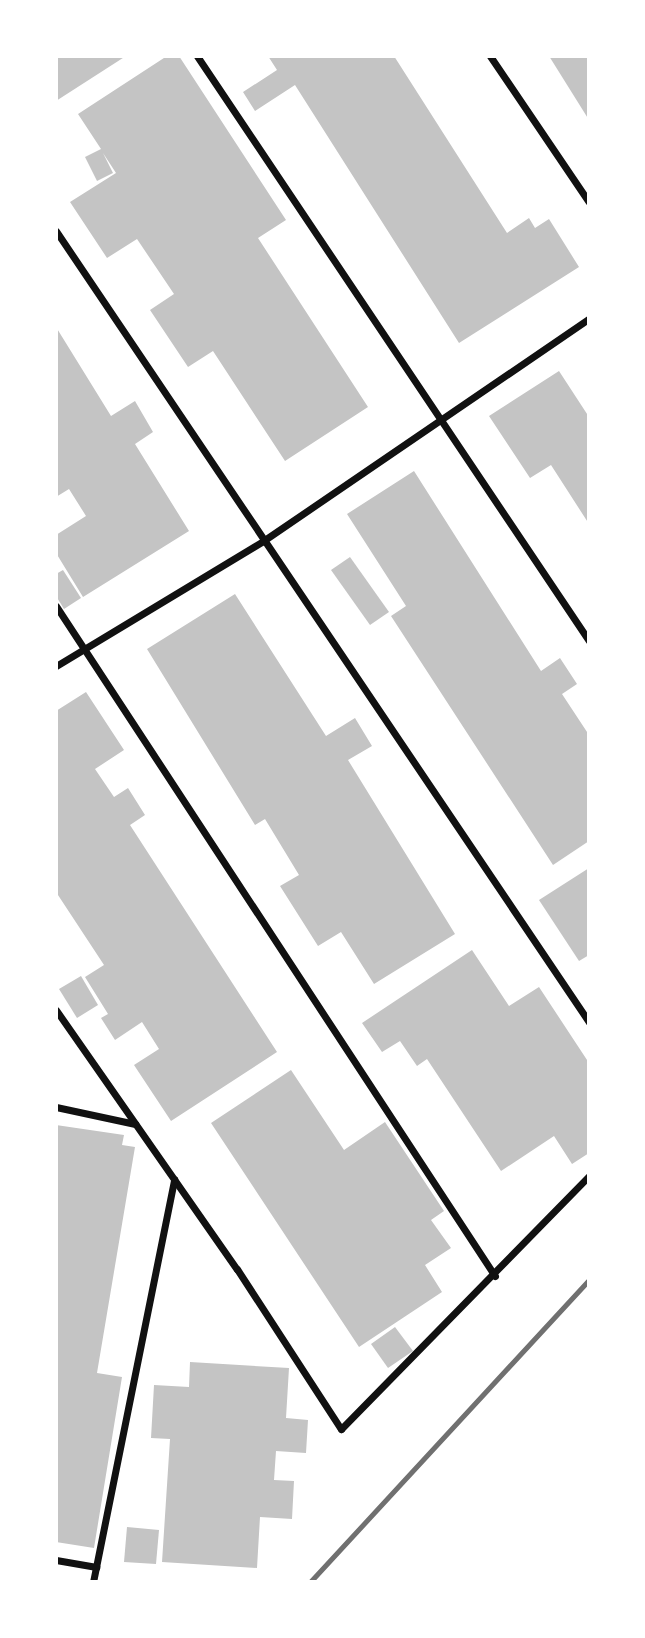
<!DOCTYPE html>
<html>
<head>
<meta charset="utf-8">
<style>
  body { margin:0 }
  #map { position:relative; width:645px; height:1638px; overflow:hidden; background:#fff; font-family:"Public Sans",sans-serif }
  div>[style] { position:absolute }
  .building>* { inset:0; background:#c4c4c4 }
  .minor>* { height:7px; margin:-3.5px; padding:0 3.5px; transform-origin:3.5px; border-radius:3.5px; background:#111 }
  .rail>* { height:5px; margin:-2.5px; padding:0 2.5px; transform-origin:2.5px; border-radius:2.5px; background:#707070 }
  span { translate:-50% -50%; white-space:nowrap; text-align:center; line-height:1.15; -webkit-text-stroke:5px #fff; paint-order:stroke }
  .frame { position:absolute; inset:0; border:58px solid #fff; pointer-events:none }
</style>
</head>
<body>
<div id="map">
  <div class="building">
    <div style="clip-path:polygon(56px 56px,126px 56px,56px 101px)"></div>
    <div style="clip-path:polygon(167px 56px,179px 56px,286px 220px,258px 238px,368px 407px,285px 461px,213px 351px,188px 367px,150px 310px,174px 294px,137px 239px,107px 258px,70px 202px,116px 173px,103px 153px,113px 173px,97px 181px,85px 157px,101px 149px,78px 114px)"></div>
    <div style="clip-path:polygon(268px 56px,394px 56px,507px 233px,529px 218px,535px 228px,549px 219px,579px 267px,459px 343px,295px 85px,255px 111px,243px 92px,277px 70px)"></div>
    <div style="clip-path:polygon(549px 56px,589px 56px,589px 120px)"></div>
    <div style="clip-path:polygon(56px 327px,111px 416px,135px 401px,153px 432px,135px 444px,189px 531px,83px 597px,56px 553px,56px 535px,86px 516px,69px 489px,56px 497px)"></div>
    <div style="clip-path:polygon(559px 371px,589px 417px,589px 524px,551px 465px,530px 478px,489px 416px)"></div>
    <div style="clip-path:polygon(414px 471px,541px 671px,560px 658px,577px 684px,562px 694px,589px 735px,589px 841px,553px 865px,391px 616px,406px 606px,347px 514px)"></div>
    <div style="clip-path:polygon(350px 557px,389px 612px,370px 625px,331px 570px)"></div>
    <div style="clip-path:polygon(63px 570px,81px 598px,64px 609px,56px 596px,56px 574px)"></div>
    <div style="clip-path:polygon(235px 594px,326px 736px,355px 718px,372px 746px,348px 760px,455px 934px,374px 984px,341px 932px,318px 946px,280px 886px,299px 875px,265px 819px,255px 825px,147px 649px)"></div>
    <div style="clip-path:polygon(86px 692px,124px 750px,95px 769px,114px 797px,128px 788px,145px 815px,130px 825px,277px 1052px,171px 1121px,134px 1065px,159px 1049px,142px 1022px,115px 1040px,101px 1018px,108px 1014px,85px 977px,104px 965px,56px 892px,56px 711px)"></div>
    <div style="clip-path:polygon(589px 868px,589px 955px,579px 961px,539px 900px)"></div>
    <div style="clip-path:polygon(472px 950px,509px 1006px,539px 987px,589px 1063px,589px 1153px,572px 1164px,554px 1136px,501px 1171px,427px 1059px,417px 1066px,400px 1041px,382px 1052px,362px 1023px)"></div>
    <div style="clip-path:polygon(81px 976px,98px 1005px,77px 1018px,59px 989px)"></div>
    <div style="clip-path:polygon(291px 1070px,344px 1150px,385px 1122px,444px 1211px,431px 1220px,451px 1248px,425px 1265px,442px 1292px,359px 1347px,211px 1123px)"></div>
    <div style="clip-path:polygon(56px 1125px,124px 1135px,122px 1145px,135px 1147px,97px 1373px,122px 1377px,94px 1548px,56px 1542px)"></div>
    <div style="clip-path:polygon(395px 1327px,413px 1351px,388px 1368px,371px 1344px)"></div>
    <div style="clip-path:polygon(190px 1362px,289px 1368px,286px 1418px,308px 1420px,306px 1453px,276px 1451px,274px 1480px,294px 1481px,292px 1519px,260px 1517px,257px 1568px,162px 1562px,170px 1439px,151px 1438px,154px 1385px,189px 1387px)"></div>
    <div style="clip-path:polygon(127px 1527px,159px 1530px,156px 1564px,124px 1562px)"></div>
  </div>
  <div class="minor">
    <div style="left:197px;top:56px;width:704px;rotate:56.17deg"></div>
    <div style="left:490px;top:56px;width:176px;rotate:55.9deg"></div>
    <div style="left:56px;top:231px;width:954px;rotate:56.03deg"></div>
    <div style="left:56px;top:606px;width:801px;rotate:56.77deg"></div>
    <div style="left:56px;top:666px;width:242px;rotate:-31.1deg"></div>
    <div style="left:263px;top:541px;width:394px;rotate:-34.3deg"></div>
    <div style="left:56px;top:1010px;width:316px;rotate:55.1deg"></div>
    <div style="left:237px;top:1269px;width:191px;rotate:57deg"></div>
    <div style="left:341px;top:1429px;width:354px;rotate:-45.6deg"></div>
    <div style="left:56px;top:1107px;width:81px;rotate:12.1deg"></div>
    <div style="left:56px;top:1560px;width:41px;rotate:9.9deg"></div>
    <div style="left:93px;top:1582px;width:411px;rotate:-78.6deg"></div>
  </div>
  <div class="rail">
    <div style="left:310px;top:1582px;width:411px;rotate:-47.3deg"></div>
  </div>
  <div class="frame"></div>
</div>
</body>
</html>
